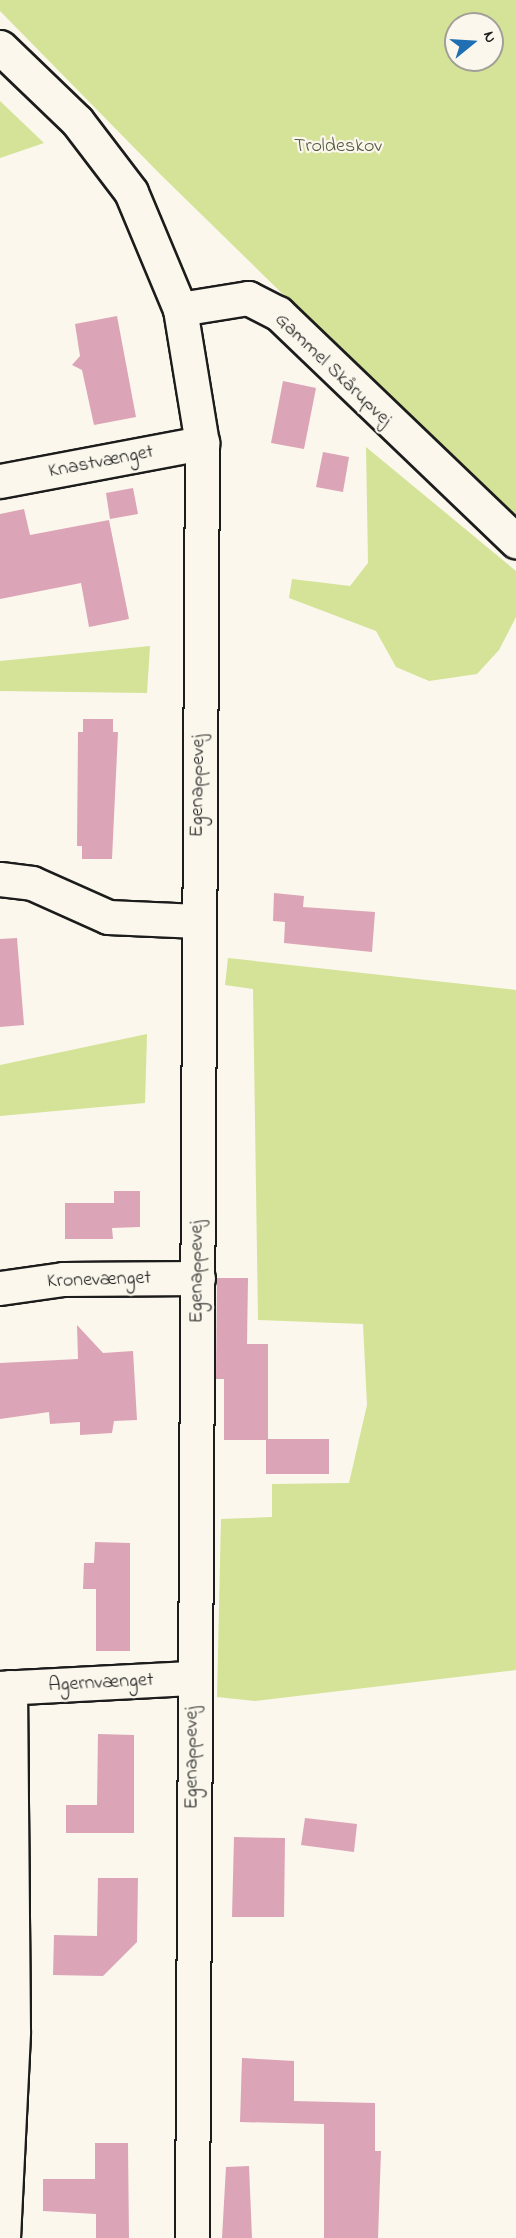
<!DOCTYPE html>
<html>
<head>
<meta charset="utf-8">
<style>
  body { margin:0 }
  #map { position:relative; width:516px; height:2238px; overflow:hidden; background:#fbf7ec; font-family:"Indie Flower",sans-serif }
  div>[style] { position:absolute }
  .green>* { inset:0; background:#d4e397 }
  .building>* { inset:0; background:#dca4b7 }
  .roads { filter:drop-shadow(2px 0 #1c1c1c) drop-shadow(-2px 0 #1c1c1c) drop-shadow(0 2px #1c1c1c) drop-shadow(0 -2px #1c1c1c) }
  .minor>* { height:33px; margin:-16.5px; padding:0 16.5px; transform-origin:16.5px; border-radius:16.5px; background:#fbf7ec }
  span { translate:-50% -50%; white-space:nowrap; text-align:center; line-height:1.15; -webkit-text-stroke:4.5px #fbf7ec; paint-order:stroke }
  .park-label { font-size:20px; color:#535841 }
  .street-label { font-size:20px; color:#1c1c1c }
  .north { position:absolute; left:444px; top:12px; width:60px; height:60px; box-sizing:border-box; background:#fbf7ec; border:2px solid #a29f99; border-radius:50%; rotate:72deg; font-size:16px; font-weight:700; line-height:24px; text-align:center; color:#1c1c1c }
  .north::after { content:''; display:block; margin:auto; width:21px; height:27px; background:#1f6fb2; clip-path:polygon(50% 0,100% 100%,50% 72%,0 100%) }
</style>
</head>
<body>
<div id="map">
  <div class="green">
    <div style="clip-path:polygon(evenodd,0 0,516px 0,516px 522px,160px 174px,0 11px,0 0,456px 24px,492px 24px,492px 60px,456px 60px,456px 24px)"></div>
    <div style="clip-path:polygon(0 101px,44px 143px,0 158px)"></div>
    <div style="clip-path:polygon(366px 447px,516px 571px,516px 617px,499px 650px,477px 674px,429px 681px,396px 667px,376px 631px,289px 598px,292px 579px,350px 586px,368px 563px)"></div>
    <div style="clip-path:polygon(150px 646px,147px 693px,0 691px,0 661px)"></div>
    <div style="clip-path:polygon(228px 958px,516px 990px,516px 1670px,255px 1701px,217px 1697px,221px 1519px,272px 1517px,272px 1484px,349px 1483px,367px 1405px,363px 1324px,258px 1320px,253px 989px,225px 985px)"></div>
    <div style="clip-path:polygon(147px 1034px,145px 1103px,0 1116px,0 1065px)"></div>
  </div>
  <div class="building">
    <div style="clip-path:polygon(117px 316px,136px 417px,94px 425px,82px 370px,72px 365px,80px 356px,75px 324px)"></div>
    <div style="clip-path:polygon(283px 381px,316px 388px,304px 449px,271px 443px)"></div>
    <div style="clip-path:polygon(323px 452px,349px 457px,343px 492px,316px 487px)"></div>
    <div style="clip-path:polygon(133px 488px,138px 514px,110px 519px,106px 493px)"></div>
    <div style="clip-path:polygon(24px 509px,30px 535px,109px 520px,129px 619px,89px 627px,81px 583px,0 599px,0 514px)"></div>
    <div style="clip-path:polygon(83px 719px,113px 719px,113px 732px,118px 732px,112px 859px,82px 859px,82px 846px,77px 846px,78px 732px,83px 732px)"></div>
    <div style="clip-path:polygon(274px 893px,304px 896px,303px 907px,375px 912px,372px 952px,284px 943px,285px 922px,273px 921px)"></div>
    <div style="clip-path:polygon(17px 938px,24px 1025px,0 1027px,0 939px)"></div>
    <div style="clip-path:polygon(114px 1191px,140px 1191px,140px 1227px,112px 1228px,113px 1239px,65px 1239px,65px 1203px,114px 1203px)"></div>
    <div style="clip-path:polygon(217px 1278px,248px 1278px,247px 1344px,268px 1344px,268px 1439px,329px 1439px,329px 1474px,266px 1474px,266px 1440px,224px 1440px,224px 1379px,216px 1379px)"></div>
    <div style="clip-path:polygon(77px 1325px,103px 1353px,133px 1351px,137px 1420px,114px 1421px,112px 1433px,80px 1435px,80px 1422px,50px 1424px,49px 1412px,0 1419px,0 1363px,78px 1359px)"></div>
    <div style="clip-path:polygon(95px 1542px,130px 1543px,130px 1651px,96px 1651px,96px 1589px,83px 1589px,84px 1563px,94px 1563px)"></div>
    <div style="clip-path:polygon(98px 1734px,134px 1735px,134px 1833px,66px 1833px,66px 1805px,97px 1805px)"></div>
    <div style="clip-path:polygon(305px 1818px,357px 1824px,354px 1852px,301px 1845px)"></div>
    <div style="clip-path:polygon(234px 1837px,285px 1838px,284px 1917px,232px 1917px)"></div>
    <div style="clip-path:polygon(98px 1878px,138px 1878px,137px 1942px,103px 1976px,53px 1975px,54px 1935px,97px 1936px)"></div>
    <div style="clip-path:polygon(242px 2058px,294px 2061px,294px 2101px,375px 2103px,375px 2151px,381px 2151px,378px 2238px,324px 2238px,324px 2124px,240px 2122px)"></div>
    <div style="clip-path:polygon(95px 2143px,128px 2143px,129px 2238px,96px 2238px,96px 2214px,43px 2211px,43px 2179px,95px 2179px)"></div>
    <div style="clip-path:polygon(249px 2166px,252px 2238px,222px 2238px,226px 2167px)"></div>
  </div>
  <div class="roads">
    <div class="minor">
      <div style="left:0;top:47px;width:107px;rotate:43.9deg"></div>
      <div style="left:77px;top:121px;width:89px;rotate:52.7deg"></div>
      <div style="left:131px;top:192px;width:127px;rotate:67.3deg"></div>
      <div style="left:180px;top:309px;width:136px;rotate:80.7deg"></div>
      <div style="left:202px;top:443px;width:1795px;rotate:90.32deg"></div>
      <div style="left:180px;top:309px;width:69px;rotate:-9.2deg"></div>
      <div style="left:248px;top:298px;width:34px;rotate:27deg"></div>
      <div style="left:278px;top:313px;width:330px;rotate:43.8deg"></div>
      <div style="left:0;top:481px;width:206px;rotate:-10.7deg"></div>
      <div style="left:0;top:879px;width:32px;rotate:7deg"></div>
      <div style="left:32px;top:883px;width:83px;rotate:24.1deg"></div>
      <div style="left:108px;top:917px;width:90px;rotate:2.5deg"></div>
      <div style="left:0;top:1288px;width:64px;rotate:-8.1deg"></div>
      <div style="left:63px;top:1279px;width:135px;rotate:-0.4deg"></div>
      <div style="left:0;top:1688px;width:193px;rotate:-3deg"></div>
      <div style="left:3px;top:2238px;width:207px;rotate:-87.2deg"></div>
      <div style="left:13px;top:2031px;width:344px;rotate:-90.5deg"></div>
    </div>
  </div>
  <div class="park-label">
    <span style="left:338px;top:146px">Troldeskov</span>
  </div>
  <div class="street-label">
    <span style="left:333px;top:370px;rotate:44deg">Gammel Skårupvej</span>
    <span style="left:101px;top:462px;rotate:-11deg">Knastvænget</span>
    <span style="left:198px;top:786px;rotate:-89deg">Egenappevej</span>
    <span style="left:197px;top:1272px;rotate:-90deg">Egenappevej</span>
    <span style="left:99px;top:1280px;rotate:-2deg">Kronevænget</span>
    <span style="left:101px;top:1683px;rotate:-3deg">Agernvænget</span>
    <span style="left:192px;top:1758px;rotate:-90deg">Egenappevej</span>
  </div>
  <div class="north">N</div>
</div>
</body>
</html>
